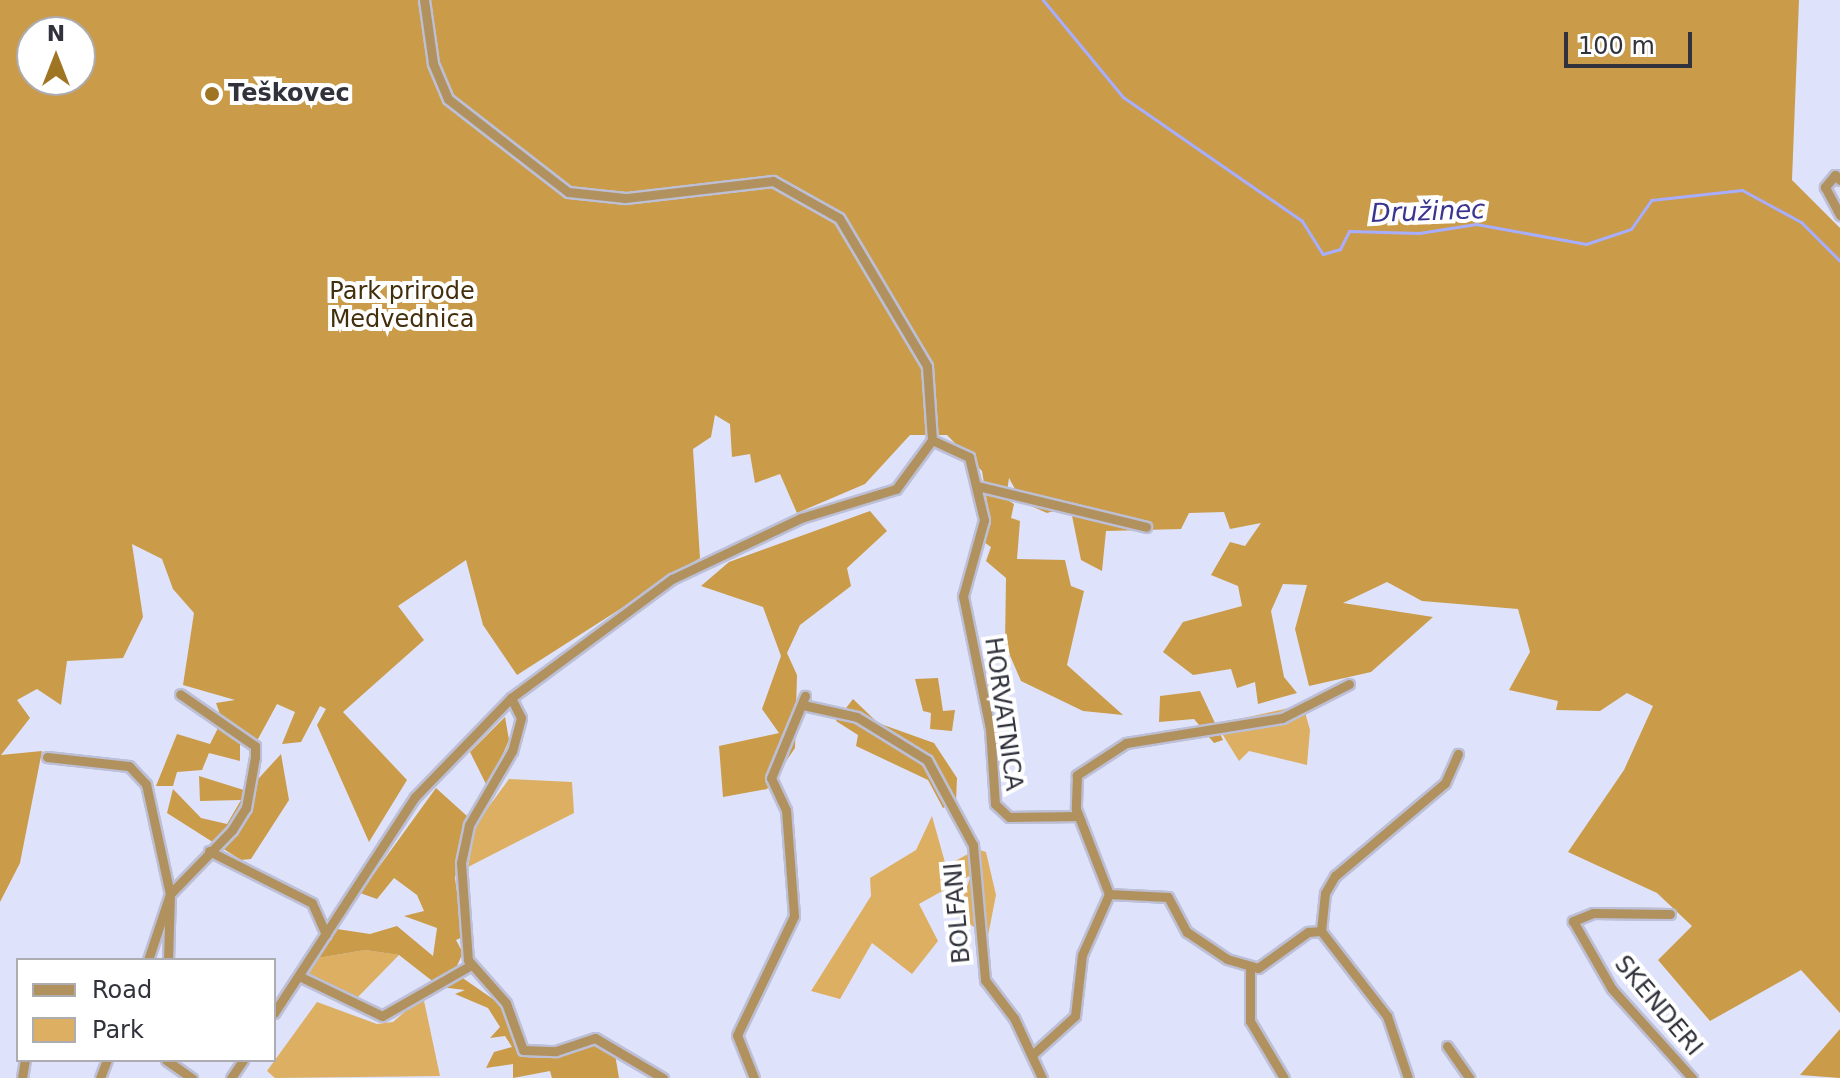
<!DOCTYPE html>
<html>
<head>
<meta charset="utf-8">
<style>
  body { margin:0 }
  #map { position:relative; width:1840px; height:1078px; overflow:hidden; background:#dfe2fb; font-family:"DejaVu Sans",sans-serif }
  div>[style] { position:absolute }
  .green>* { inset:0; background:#ddaf62 }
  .forest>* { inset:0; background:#ca9b49 }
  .stream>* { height:3px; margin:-1.5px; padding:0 1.5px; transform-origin:1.5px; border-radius:1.5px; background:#a8aefe }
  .roads { filter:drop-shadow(2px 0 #bcbfd5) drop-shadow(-2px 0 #bcbfd5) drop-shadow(0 2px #bcbfd5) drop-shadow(0 -2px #bcbfd5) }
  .minor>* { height:9px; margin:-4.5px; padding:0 4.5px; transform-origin:4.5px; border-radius:4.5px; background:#b1925f }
  .dots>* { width:22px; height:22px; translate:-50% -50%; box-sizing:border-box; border:4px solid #fff; border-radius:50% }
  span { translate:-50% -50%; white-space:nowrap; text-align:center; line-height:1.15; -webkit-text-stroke:8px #fff; paint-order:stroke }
  .poi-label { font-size:24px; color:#31323c; font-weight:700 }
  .left { translate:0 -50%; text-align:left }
  .park-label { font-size:24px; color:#432f0b }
  .street-label { font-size:24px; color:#31323c }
  .water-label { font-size:26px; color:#3a358f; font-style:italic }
  .legend { position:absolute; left:16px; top:958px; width:260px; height:104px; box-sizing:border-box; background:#fff; border:2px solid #adadb1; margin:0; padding:10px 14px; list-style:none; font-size:24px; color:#31323c }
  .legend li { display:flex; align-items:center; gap:16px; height:40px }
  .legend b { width:40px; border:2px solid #adadb1 }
  .north { position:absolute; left:16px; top:16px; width:80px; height:80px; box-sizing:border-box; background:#fff; border:2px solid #adadb1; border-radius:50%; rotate:0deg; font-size:22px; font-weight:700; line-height:32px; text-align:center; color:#31323c }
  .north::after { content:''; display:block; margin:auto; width:28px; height:36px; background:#9f7423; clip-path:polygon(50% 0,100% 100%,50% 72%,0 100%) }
  .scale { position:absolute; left:1564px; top:32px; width:128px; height:36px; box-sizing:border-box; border:4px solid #31323c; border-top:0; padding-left:10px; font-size:24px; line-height:28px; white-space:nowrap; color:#31323c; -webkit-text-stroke:6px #fff; paint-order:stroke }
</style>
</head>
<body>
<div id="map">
  <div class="green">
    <div style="clip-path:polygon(1303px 705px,1310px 730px,1307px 765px,1249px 751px,1239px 761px,1216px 724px)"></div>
    <div style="clip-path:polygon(509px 779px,572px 782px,574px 813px,468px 867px,476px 824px)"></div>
    <div style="clip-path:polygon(932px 816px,946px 866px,977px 849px,986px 852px,996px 895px,988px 936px,957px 916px,971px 875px,919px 904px,938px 941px,912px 974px,872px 943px,840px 999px,811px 991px,871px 896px,870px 878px,916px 850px)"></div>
    <div style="clip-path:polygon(365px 950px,399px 955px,354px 1001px,307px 977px,318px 958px)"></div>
    <div style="clip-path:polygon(423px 996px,440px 1076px,275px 1078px,267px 1071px,317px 1002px,377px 1024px,393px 1022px)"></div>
  </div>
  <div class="forest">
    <div style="clip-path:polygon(evenodd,0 0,1799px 0,1792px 180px,1840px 228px,1840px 1013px,1801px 970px,1710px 1021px,1658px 960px,1692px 926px,1657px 893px,1568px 852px,1624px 770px,1653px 706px,1627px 693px,1600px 711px,1556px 710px,1558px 701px,1509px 690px,1530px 652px,1518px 609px,1422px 601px,1387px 582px,1343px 603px,1433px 617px,1371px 672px,1309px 686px,1295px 629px,1307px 585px,1283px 584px,1271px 611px,1284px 677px,1297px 693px,1258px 704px,1255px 682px,1237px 688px,1231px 669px,1193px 675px,1163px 652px,1183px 622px,1242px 606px,1238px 586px,1211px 575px,1230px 542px,1245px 546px,1261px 523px,1230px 529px,1224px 512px,1189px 513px,1181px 529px,1106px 531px,1102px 571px,1081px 560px,1070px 506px,1047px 513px,1022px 502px,1009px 478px,1006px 499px,1014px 504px,1011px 518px,1020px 521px,1017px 559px,1065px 560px,1071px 586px,1084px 591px,1067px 665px,1123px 715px,1083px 711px,1021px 681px,1005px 644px,1006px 578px,986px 561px,991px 547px,981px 540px,989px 514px,982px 471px,947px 435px,910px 435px,865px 484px,797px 513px,780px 474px,755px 483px,750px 454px,732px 457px,730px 424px,715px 415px,711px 437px,693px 449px,700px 558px,517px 675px,483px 625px,466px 560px,398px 606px,424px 640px,343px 712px,407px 780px,369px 842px,317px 725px,326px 709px,320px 706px,301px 742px,282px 744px,295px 712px,277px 704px,258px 739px,240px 740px,240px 761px,209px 753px,202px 770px,177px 772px,173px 786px,156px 786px,177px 734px,210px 744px,222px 720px,216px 703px,235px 700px,183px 685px,194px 613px,173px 589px,162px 559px,132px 544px,143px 617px,123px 658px,67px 661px,61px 705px,37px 689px,17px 700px,30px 718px,1px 755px,42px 751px,20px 863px,0 902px,0 0,32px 32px,80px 32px,80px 80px,32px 80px,32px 32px)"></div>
    <div style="clip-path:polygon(870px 511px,887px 531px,847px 568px,851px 586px,800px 625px,787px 653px,797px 675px,795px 748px,767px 789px,723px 797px,719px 746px,779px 733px,762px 709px,781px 656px,763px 607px,701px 586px,729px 562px)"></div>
    <div style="clip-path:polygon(938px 678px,943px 711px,955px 710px,952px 731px,930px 729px,931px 713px,923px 711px,915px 679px)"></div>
    <div style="clip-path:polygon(1200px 691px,1223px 740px,1214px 743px,1194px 719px,1159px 722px,1160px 696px)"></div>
    <div style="clip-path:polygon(853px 699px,878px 723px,934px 743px,957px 778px,956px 801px,943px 808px,928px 780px,856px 746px,858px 735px,836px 721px)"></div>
    <div style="clip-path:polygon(505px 717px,509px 740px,488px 788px,470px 752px)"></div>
    <div style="clip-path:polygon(281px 754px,289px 800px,251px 859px,241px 860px,167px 813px,173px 789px,201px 818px,227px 824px,241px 800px,200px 801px,199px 776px,247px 791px)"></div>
    <div style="clip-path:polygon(436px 788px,467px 816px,455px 878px,463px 937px,456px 940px,463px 953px,454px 972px,503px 1006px,523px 1056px,594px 1042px,614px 1048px,619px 1078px,552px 1078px,550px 1071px,513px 1078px,513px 1064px,486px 1068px,494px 1052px,512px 1047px,505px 1036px,490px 1038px,500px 1027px,488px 1008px,455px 994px,465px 990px,440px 987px,399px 955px,365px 950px,318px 958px,337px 929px,370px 934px,397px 926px,433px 956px,437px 928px,404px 916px,424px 911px,417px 895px,394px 878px,377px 899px,360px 893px)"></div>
    <div style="clip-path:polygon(1840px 1029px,1840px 1078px,1800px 1075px)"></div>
  </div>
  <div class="stream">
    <div style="left:1043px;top:0;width:126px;rotate:50.5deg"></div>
    <div style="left:1123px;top:97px;width:218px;rotate:34.7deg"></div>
    <div style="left:1302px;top:221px;width:39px;rotate:58deg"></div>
    <div style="left:1323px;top:254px;width:18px;rotate:-16deg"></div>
    <div style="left:1340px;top:249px;width:20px;rotate:-63deg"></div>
    <div style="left:1349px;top:231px;width:70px;rotate:1.6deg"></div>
    <div style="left:1419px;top:233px;width:58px;rotate:-9deg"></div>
    <div style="left:1476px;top:224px;width:112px;rotate:10.3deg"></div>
    <div style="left:1586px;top:244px;width:47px;rotate:-18.4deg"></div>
    <div style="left:1631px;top:229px;width:35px;rotate:-55deg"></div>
    <div style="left:1651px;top:200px;width:92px;rotate:-6.3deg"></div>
    <div style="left:1742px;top:190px;width:67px;rotate:28.5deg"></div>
    <div style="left:1801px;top:222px;width:55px;rotate:45deg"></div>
  </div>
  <div class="roads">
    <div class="minor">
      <div style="left:1840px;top:180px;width:7px;rotate:-135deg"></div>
      <div style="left:1835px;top:175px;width:16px;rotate:130deg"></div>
      <div style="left:1825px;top:187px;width:32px;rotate:62deg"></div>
      <div style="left:932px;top:440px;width:41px;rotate:24.7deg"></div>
      <div style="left:969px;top:457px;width:65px;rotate:76.6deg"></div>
      <div style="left:984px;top:520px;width:79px;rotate:105.4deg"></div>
      <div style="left:963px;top:596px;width:136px;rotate:78.5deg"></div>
      <div style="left:990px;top:729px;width:75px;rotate:86.2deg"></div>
      <div style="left:995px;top:804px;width:19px;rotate:43deg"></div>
      <div style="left:1009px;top:817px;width:68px;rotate:-0.8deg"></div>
      <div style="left:977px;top:486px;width:174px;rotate:13.6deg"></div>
      <div style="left:1349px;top:684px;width:75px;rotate:153.1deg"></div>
      <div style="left:1282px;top:718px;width:158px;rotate:170.9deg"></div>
      <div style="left:1126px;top:743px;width:59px;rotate:146.9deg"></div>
      <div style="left:1077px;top:775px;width:34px;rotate:92deg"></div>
      <div style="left:1076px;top:809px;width:91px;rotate:68.8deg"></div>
      <div style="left:1109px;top:894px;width:59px;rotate:2.9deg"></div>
      <div style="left:1168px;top:897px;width:40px;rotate:62deg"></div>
      <div style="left:1187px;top:932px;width:48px;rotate:34deg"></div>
      <div style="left:1227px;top:959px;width:32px;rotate:16deg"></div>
      <div style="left:1258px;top:968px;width:62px;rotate:-35.8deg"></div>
      <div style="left:1308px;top:932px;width:13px;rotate:-4deg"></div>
      <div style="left:1321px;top:931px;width:108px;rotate:52.2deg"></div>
      <div style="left:1387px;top:1016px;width:65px;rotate:71.3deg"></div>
      <div style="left:511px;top:698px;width:22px;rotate:63deg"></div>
      <div style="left:521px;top:718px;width:34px;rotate:105deg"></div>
      <div style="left:512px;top:751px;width:86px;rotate:120.2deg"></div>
      <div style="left:469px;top:825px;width:39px;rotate:102deg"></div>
      <div style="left:461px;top:863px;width:97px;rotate:85.9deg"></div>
      <div style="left:468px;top:960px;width:57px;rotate:48.5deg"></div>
      <div style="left:506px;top:1003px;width:50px;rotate:70.1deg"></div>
      <div style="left:523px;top:1050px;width:33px;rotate:2deg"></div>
      <div style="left:556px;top:1051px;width:41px;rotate:-18.4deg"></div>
      <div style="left:595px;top:1038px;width:79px;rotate:30.5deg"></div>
      <div style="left:803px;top:705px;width:55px;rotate:12.5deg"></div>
      <div style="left:857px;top:717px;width:82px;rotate:31.6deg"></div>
      <div style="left:927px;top:760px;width:97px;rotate:61.6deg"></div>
      <div style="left:973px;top:845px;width:136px;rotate:84.9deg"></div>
      <div style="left:985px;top:980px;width:48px;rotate:52.7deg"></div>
      <div style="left:1014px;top:1018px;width:66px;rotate:65deg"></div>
      <div style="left:47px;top:757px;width:82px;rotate:6.3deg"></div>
      <div style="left:129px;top:766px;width:25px;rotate:47deg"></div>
      <div style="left:146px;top:784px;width:113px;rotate:77.7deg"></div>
      <div style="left:170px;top:894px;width:70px;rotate:108.4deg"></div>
      <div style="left:209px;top:851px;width:115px;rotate:26.8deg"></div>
      <div style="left:312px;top:903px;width:34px;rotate:66deg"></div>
      <div style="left:1670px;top:914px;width:77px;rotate:-179.3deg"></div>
      <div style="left:1593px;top:913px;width:22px;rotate:158deg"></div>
      <div style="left:1573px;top:921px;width:78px;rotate:60.2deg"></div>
      <div style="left:1612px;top:989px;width:120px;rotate:48deg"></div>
      <div style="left:1321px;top:931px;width:38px;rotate:-84deg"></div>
      <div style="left:1325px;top:893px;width:20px;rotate:-60deg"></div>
      <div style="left:1335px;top:876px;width:144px;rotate:-40.2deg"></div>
      <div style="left:1445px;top:783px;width:32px;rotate:-66deg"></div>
      <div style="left:168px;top:960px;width:66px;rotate:-88.3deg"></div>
      <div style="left:170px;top:894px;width:89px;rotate:-45.9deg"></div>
      <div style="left:232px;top:830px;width:26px;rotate:-58deg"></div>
      <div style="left:246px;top:808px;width:52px;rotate:-80deg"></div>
      <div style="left:255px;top:757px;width:11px;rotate:-90deg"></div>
      <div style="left:255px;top:746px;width:91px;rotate:-145.3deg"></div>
      <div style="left:1250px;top:967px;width:54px;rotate:90deg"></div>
      <div style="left:1250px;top:1021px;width:66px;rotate:59.2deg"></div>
      <div style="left:299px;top:976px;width:92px;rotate:25.7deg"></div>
      <div style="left:382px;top:1016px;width:103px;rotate:-29.8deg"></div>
      <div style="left:274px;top:1013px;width:258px;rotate:-56.9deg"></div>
      <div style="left:415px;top:797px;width:138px;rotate:-45.9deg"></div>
      <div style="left:511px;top:698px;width:200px;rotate:-36.5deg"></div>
      <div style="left:672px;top:579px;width:143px;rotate:-25.3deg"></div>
      <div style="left:801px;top:518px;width:99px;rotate:-17deg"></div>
      <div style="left:896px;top:489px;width:61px;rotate:-53.7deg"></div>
      <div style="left:932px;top:440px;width:74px;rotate:-93.9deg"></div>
      <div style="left:927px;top:366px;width:172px;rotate:-120.7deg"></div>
      <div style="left:839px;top:218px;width:76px;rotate:-150.7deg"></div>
      <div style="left:773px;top:181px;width:149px;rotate:173.4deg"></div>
      <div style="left:625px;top:198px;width:57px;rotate:-174deg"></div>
      <div style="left:568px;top:192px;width:152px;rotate:-142.2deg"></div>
      <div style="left:448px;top:99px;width:39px;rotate:-113deg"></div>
      <div style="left:433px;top:63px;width:64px;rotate:-98.1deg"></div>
      <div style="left:1447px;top:1046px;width:39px;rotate:55deg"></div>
      <div style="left:1032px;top:1055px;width:58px;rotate:-42.2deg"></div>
      <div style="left:1075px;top:1016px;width:61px;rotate:-83.5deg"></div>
      <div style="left:1082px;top:955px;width:67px;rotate:-66.1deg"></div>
      <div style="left:166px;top:1060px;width:32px;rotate:35deg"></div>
      <div style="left:22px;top:1078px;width:18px;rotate:-81deg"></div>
      <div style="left:100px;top:1078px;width:19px;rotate:-69deg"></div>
      <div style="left:231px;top:1078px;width:22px;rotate:-56deg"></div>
      <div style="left:754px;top:1078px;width:46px;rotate:-111.6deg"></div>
      <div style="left:737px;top:1035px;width:132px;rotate:-64.4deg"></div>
      <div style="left:794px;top:916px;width:106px;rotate:-94.3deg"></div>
      <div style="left:786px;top:810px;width:35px;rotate:-115deg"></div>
      <div style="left:771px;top:778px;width:89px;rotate:-67.5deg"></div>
    </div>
  </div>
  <div class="dots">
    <div style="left:212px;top:94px;background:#9f7423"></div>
  </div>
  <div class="poi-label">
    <span class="left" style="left:228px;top:94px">Teškovec</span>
  </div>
  <div class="park-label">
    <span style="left:402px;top:306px">Park prirode<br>Medvednica</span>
  </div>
  <div class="street-label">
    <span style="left:1003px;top:714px;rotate:82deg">HORVATNICA</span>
    <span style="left:958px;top:913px;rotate:-95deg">BOLFANI</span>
    <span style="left:1658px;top:1006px;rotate:50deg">SKENDERI</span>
  </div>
  <div class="water-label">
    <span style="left:1428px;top:212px;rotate:-2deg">Družinec</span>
  </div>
  <ul class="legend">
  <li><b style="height:10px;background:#b1925f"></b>Road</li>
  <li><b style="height:22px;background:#ddaf62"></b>Park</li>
  </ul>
  <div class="north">N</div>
  <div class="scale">100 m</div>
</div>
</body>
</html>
